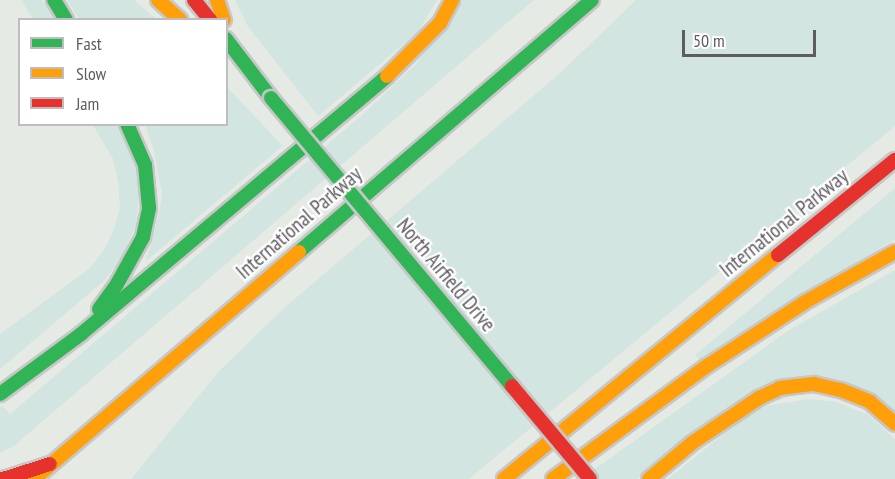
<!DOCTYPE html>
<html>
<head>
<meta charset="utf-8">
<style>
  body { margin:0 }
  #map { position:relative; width:895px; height:479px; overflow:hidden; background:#e6eae4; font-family:"PT Sans Narrow",sans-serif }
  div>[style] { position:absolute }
  .green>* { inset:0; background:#d2e5e1 }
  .roads { filter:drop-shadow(2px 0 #c6c7c6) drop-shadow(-2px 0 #c6c7c6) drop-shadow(0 2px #c6c7c6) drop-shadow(0 -2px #c6c7c6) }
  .fast>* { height:14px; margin:-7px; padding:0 7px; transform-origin:7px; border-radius:7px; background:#30b455 }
  .slow>* { height:14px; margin:-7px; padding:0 7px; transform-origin:7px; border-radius:7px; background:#ff9f0a }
  .jam>* { height:14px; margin:-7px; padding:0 7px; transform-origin:7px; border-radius:7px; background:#e5322d }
  .bridges { filter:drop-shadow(2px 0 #c6c7c6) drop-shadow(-2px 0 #c6c7c6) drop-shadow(0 2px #c6c7c6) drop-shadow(0 -2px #c6c7c6) }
  .fast-bridge>* { height:14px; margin:-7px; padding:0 7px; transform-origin:7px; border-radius:7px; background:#30b455 }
  .jam-bridge>* { height:14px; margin:-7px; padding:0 7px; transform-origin:7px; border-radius:7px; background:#e5322d }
  span { translate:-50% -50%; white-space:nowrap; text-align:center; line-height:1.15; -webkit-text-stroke:4.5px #fff; paint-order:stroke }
  .street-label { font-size:21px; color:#5e5b61 }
  .legend { position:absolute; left:18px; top:18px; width:210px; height:108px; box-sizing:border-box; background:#fff; border:2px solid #bfbdc0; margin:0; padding:8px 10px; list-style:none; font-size:18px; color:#5e5b61 }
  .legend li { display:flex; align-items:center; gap:12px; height:30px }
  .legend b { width:30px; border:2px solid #bfbdc0 }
  .scale { position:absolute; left:682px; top:30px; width:134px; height:27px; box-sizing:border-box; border:3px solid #5e5b61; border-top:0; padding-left:8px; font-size:18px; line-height:21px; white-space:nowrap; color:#5e5b61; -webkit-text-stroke:4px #fff; paint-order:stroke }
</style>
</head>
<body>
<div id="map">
  <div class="green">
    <div style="clip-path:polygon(21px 0,42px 0,55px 19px,33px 19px)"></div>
    <div style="clip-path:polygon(67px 0,134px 0,156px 19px,79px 19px)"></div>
    <div style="clip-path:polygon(235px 0,437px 0,418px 32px,146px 261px,159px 213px,162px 194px,153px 147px,145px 125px,226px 124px,227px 87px,283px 146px,318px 116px,247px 25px)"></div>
    <div style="clip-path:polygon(460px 0,534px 0,15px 445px,0 453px,0 408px,2px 406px,10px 414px,361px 116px,416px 64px)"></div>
    <div style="clip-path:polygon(636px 0,895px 0,895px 126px,469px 479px,131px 479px,219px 371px,284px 308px,559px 74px)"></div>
    <div style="clip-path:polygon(93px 125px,119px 125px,134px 156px,140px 187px,136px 225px,121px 259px,105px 280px,0 369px,0 334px,90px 268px,103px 251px,113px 232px,120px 208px,118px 181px,113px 159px)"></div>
    <div style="clip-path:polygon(895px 188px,895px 239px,699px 359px,695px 355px)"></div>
    <div style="clip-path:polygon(895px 270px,895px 413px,835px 381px,699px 427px,637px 479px,581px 479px,789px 330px)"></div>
    <div style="clip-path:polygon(808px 399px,836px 402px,867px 414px,895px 439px,895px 479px,668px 479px,742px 419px,766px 406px)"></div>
  </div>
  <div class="roads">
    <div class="fast">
      <div style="left:54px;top:0;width:23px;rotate:59deg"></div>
      <div style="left:226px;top:39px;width:74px;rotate:52.7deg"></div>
      <div style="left:299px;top:252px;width:386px;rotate:-40.7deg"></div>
      <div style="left:99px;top:309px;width:31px;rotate:-54deg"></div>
      <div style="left:117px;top:284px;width:54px;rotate:-61deg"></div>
      <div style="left:143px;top:237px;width:30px;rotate:-78deg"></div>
      <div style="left:149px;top:208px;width:43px;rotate:-95.3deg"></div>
      <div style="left:145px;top:165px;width:45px;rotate:-113.7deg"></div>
      <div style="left:0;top:394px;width:101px;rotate:-36.5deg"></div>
      <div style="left:81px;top:334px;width:400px;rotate:-40.1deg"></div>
    </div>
    <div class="slow">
      <div style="left:158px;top:0;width:30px;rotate:42deg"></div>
      <div style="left:217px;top:0;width:21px;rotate:71deg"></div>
      <div style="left:387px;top:76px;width:75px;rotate:-45deg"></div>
      <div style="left:440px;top:23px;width:26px;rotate:-62deg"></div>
      <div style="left:34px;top:479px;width:349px;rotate:-40.6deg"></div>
      <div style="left:504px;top:479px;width:354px;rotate:-39.3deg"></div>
      <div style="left:553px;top:479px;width:191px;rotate:-36.3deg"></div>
      <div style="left:707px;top:366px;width:117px;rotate:-33.1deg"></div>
      <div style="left:805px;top:302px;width:103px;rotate:-29.1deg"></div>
      <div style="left:649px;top:479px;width:56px;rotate:-39.9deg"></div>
      <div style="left:692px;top:443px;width:81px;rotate:-33.9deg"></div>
      <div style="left:759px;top:398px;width:23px;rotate:-25deg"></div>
      <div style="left:780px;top:388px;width:34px;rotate:-7deg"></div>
      <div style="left:814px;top:384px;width:28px;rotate:13deg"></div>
      <div style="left:841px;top:390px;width:31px;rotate:22deg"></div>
      <div style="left:870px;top:402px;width:33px;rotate:41deg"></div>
    </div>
    <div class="jam">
      <div style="left:194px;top:0;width:26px;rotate:51deg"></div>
      <div style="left:778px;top:255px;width:151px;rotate:-39.1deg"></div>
      <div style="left:3px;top:479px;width:49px;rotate:-17.7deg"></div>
    </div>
  </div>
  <div class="bridges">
    <div class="fast-bridge">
      <div style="left:271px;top:98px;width:376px;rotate:50.1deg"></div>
    </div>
    <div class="jam-bridge">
      <div style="left:512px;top:386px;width:121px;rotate:50deg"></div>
    </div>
  </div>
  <div class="street-label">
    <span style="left:299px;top:223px;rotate:-41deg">International Parkway</span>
    <span style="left:784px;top:223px;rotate:-39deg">International Parkway</span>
    <span style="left:446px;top:275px;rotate:50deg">North Airfield Drive</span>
  </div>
  <ul class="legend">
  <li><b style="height:8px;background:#30b455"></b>Fast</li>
  <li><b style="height:8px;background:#ff9f0a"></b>Slow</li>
  <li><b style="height:8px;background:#e5322d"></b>Jam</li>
  </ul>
  <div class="scale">50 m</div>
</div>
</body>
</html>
